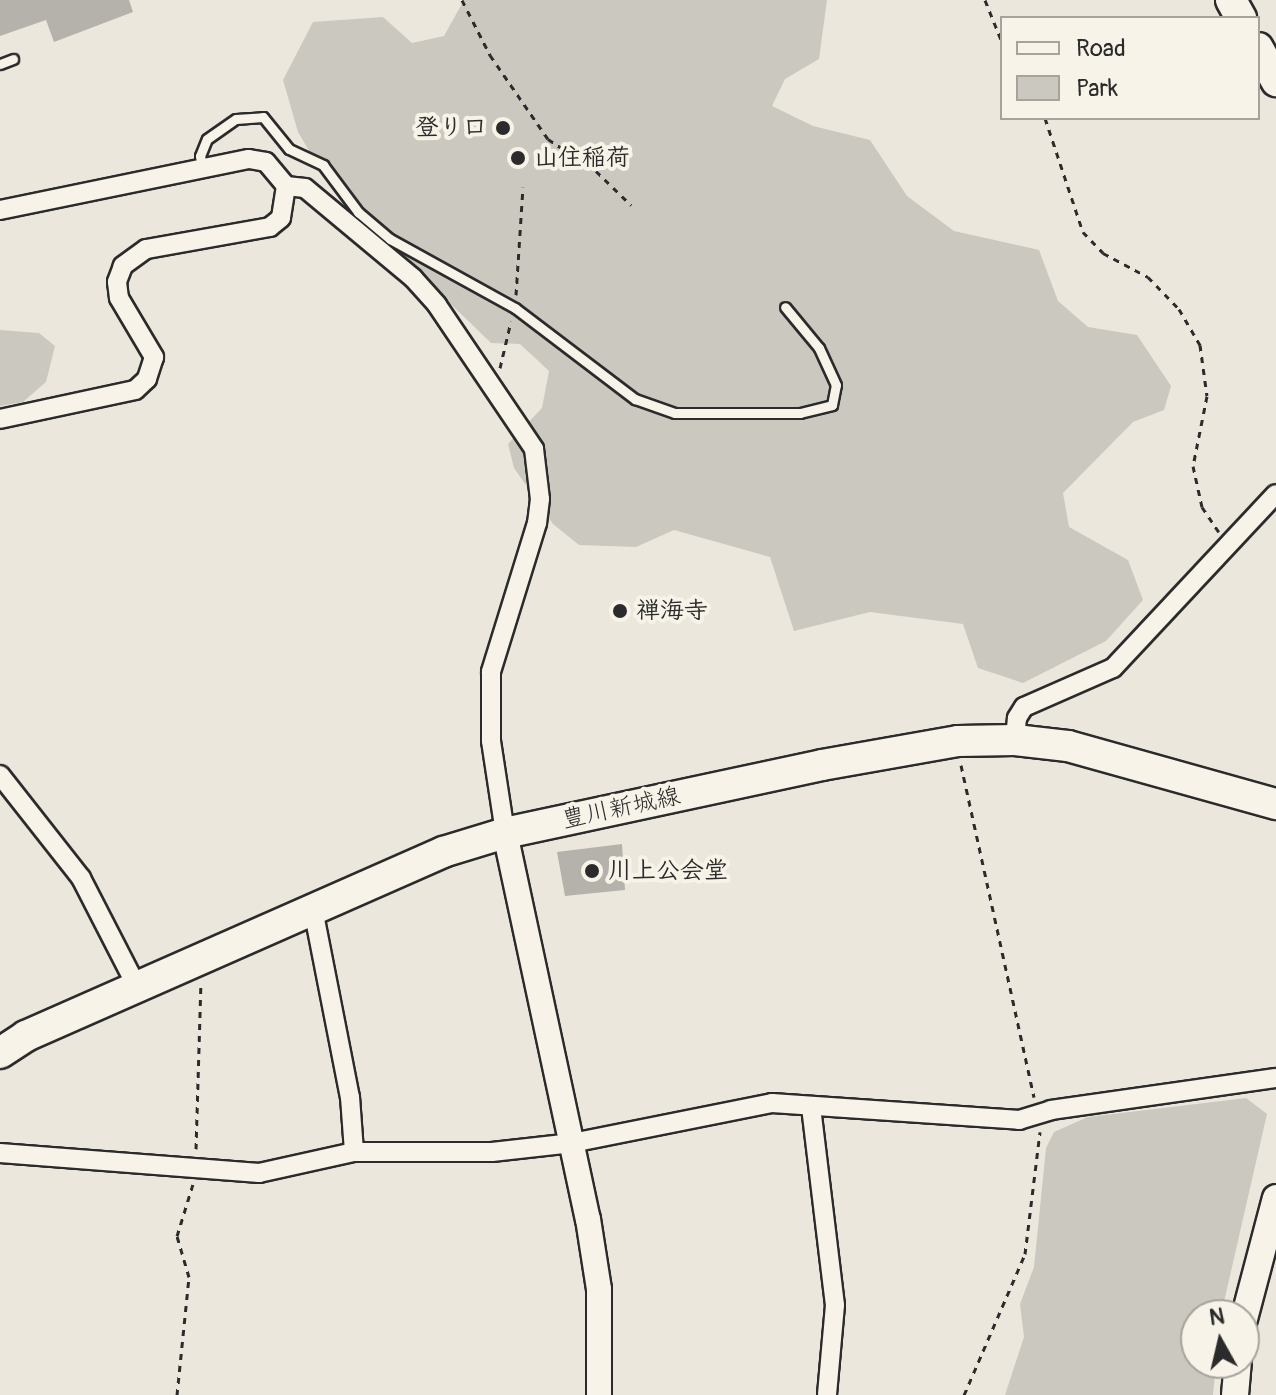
<!DOCTYPE html>
<html>
<head>
<meta charset="utf-8">
<style>
  body { margin:0 }
  #map { position:relative; width:1276px; height:1395px; overflow:hidden; background:#ebe7dd; font-family:Pangolin,"Klee One",sans-serif }
  div>[style] { position:absolute }
  .green>* { inset:0; background:#cbc8bf }
  .building>* { inset:0; background:#b5b2ab }
  .path>* { height:3px; margin-top:-1.5px; transform-origin:0; background:repeating-linear-gradient(90deg,#2b2b2b 0 6px,transparent 0 12px) }
  .roads { filter:drop-shadow(2px 0 #2b2b2b) drop-shadow(-2px 0 #2b2b2b) drop-shadow(0 2px #2b2b2b) drop-shadow(0 -2px #2b2b2b) }
  .service>* { height:9px; margin:-4.5px; padding:0 4.5px; transform-origin:4.5px; border-radius:4.5px; background:#f7f3e8 }
  .minor>* { height:18px; margin:-9px; padding:0 9px; transform-origin:9px; border-radius:9px; background:#f7f3e8 }
  .tertiary>* { height:24px; margin:-12px; padding:0 12px; transform-origin:12px; border-radius:12px; background:#f7f3e8 }
  .secondary>* { height:26px; margin:-13px; padding:0 13px; transform-origin:13px; border-radius:13px; background:#f7f3e8 }
  .primary>* { height:30px; margin:-15px; padding:0 15px; transform-origin:15px; border-radius:15px; background:#f7f3e8 }
  .dots>* { width:22px; height:22px; translate:-50% -50%; box-sizing:border-box; border:4px solid #f7f3e8; border-radius:50% }
  span { translate:-50% -50%; white-space:nowrap; text-align:center; line-height:1.15; -webkit-text-stroke:8px #f7f3e8; paint-order:stroke }
  .poi-label { font-size:24px; color:#2b2b2b; font-weight:700 }
  .right { translate:-100% -50%; text-align:right }
  .left { translate:0 -50%; text-align:left }
  .street-label { font-size:24px; color:#2b2b2b }
  .legend { position:absolute; left:1000px; top:16px; width:260px; height:104px; box-sizing:border-box; background:#f7f3e8; border:2px solid #a5a39c; margin:0; padding:10px 14px; list-style:none; font-size:24px; color:#2b2b2b }
  .legend li { display:flex; align-items:center; gap:16px; height:40px }
  .legend b { width:40px; border:2px solid #a5a39c }
  .north { position:absolute; left:1180px; top:1299px; width:80px; height:80px; box-sizing:border-box; background:#f7f3e8; border:2px solid #a5a39c; border-radius:50%; rotate:352deg; font-size:22px; font-weight:700; line-height:32px; text-align:center; color:#2b2b2b }
  .north::after { content:''; display:block; margin:auto; width:28px; height:36px; background:#2b2b2b; clip-path:polygon(50% 0,100% 100%,50% 72%,0 100%) }
</style>
</head>
<body>
<div id="map">
  <div class="green">
    <div style="clip-path:polygon(464px 0,827px 0,819px 59px,785px 79px,772px 106px,813px 126px,870px 140px,907px 196px,954px 231px,1039px 250px,1058px 301px,1088px 327px,1137px 335px,1171px 386px,1164px 410px,1133px 422px,1063px 493px,1069px 527px,1128px 560px,1143px 600px,1106px 641px,1023px 683px,978px 668px,963px 624px,870px 612px,794px 631px,770px 557px,674px 530px,636px 547px,579px 545px,553px 524px,514px 468px,508px 444px,542px 408px,549px 371px,520px 344px,491px 343px,331px 188px,298px 132px,283px 80px,313px 22px,383px 17px,412px 43px,444px 36px)"></div>
    <div style="clip-path:polygon(0 330px,39px 333px,55px 346px,46px 382px,23px 402px,0 406px)"></div>
    <div style="clip-path:polygon(1246px 1098px,1267px 1114px,1221px 1315px,1196px 1315px,1196px 1363px,1216px 1363px,1213px 1395px,1005px 1395px,1024px 1337px,1020px 1304px,1034px 1267px,1046px 1148px,1054px 1132px,1088px 1117px)"></div>
  </div>
  <div class="building">
    <div style="clip-path:polygon(0 0,129px 0,133px 12px,54px 42px,46px 20px,0 36px)"></div>
    <div style="clip-path:polygon(622px 844px,625px 890px,565px 896px,557px 852px)"></div>
  </div>
  <div class="path">
    <div style="left:462px;top:0;width:62px;rotate:63deg"></div>
    <div style="left:490px;top:55px;width:102px;rotate:55.4deg"></div>
    <div style="left:548px;top:139px;width:58px;rotate:33.7deg"></div>
    <div style="left:596px;top:171px;width:49px;rotate:44.2deg"></div>
    <div style="left:985px;top:0;width:45px;rotate:68deg"></div>
    <div style="left:1045px;top:118px;width:120px;rotate:71.6deg"></div>
    <div style="left:1083px;top:232px;width:29px;rotate:46deg"></div>
    <div style="left:1103px;top:253px;width:51px;rotate:28.1deg"></div>
    <div style="left:1148px;top:277px;width:45px;rotate:45.9deg"></div>
    <div style="left:1179px;top:309px;width:42px;rotate:59.7deg"></div>
    <div style="left:1200px;top:345px;width:51px;rotate:82.2deg"></div>
    <div style="left:1207px;top:396px;width:71px;rotate:101.3deg"></div>
    <div style="left:1193px;top:466px;width:42px;rotate:77.6deg"></div>
    <div style="left:1202px;top:507px;width:30px;rotate:56deg"></div>
    <div style="left:516px;top:295px;width:108px;rotate:-86.3deg"></div>
    <div style="left:500px;top:368px;width:48px;rotate:-76.8deg"></div>
    <div style="left:961px;top:765px;width:340px;rotate:77.6deg"></div>
    <div style="left:196px;top:1149px;width:164px;rotate:-88.3deg"></div>
    <div style="left:177px;top:1395px;width:119px;rotate:-84.2deg"></div>
    <div style="left:189px;top:1277px;width:43px;rotate:-106.3deg"></div>
    <div style="left:177px;top:1236px;width:54px;rotate:-72.9deg"></div>
    <div style="left:964px;top:1395px;width:154px;rotate:-66.6deg"></div>
    <div style="left:1025px;top:1254px;width:123px;rotate:-83deg"></div>
  </div>
  <div class="roads">
    <div class="service">
      <div style="left:0;top:64px;width:14px;rotate:-21deg"></div>
      <div style="left:202px;top:167px;width:11px;rotate:-100deg"></div>
      <div style="left:200px;top:156px;width:18px;rotate:-68deg"></div>
      <div style="left:207px;top:139px;width:35px;rotate:-35deg"></div>
      <div style="left:236px;top:119px;width:27px;rotate:-4deg"></div>
      <div style="left:263px;top:117px;width:41px;rotate:50.9deg"></div>
      <div style="left:289px;top:149px;width:38px;rotate:25deg"></div>
      <div style="left:323px;top:165px;width:59px;rotate:53.3deg"></div>
      <div style="left:358px;top:212px;width:42px;rotate:40.2deg"></div>
      <div style="left:390px;top:239px;width:143px;rotate:28.9deg"></div>
      <div style="left:515px;top:308px;width:151px;rotate:37.2deg"></div>
      <div style="left:635px;top:399px;width:42px;rotate:19.3deg"></div>
      <div style="left:675px;top:413px;width:125px"></div>
      <div style="left:800px;top:413px;width:33px;rotate:-14deg"></div>
      <div style="left:832px;top:405px;width:20px;rotate:-79deg"></div>
      <div style="left:836px;top:385px;width:41px;rotate:-114.7deg"></div>
      <div style="left:819px;top:348px;width:53px;rotate:-129.7deg"></div>
    </div>
    <div class="minor">
      <div style="left:286px;top:186px;width:19px;rotate:6deg"></div>
      <div style="left:305px;top:188px;width:141px;rotate:39.8deg"></div>
      <div style="left:413px;top:278px;width:36px;rotate:48deg"></div>
      <div style="left:437px;top:305px;width:174px;rotate:56deg"></div>
      <div style="left:534px;top:449px;width:50px;rotate:83.2deg"></div>
      <div style="left:540px;top:499px;width:24px;rotate:97deg"></div>
      <div style="left:537px;top:523px;width:156px;rotate:107.2deg"></div>
      <div style="left:491px;top:672px;width:69px;rotate:90deg"></div>
      <div style="left:491px;top:741px;width:93px;rotate:81.3deg"></div>
      <div style="left:0;top:210px;width:254px;rotate:-11.6deg"></div>
      <div style="left:249px;top:159px;width:17px;rotate:10deg"></div>
      <div style="left:266px;top:162px;width:31px;rotate:50deg"></div>
      <div style="left:286px;top:186px;width:32px;rotate:99deg"></div>
      <div style="left:281px;top:218px;width:14px;rotate:141deg"></div>
      <div style="left:270px;top:227px;width:126px;rotate:169.9deg"></div>
      <div style="left:146px;top:249px;width:29px;rotate:144deg"></div>
      <div style="left:123px;top:266px;width:17px;rotate:111deg"></div>
      <div style="left:117px;top:282px;width:16px;rotate:83deg"></div>
      <div style="left:119px;top:298px;width:69px;rotate:59.3deg"></div>
      <div style="left:154px;top:357px;width:23px;rotate:108deg"></div>
      <div style="left:147px;top:379px;width:16px;rotate:137deg"></div>
      <div style="left:135px;top:390px;width:138px;rotate:167.9deg"></div>
      <div style="left:1015px;top:740px;width:22px;rotate:-85deg"></div>
      <div style="left:1017px;top:718px;width:13px;rotate:-58deg"></div>
      <div style="left:1024px;top:707px;width:97px;rotate:-23.7deg"></div>
      <div style="left:1113px;top:668px;width:238px;rotate:-46.9deg"></div>
      <div style="left:0;top:775px;width:131px;rotate:51.8deg"></div>
      <div style="left:81px;top:878px;width:123px;rotate:62.8deg"></div>
      <div style="left:313px;top:909px;width:192px;rotate:78.9deg"></div>
      <div style="left:350px;top:1097px;width:55px;rotate:85.8deg"></div>
      <div style="left:354px;top:1152px;width:138px"></div>
      <div style="left:492px;top:1152px;width:81px;rotate:-6.4deg"></div>
      <div style="left:572px;top:1143px;width:204px;rotate:-11.3deg"></div>
      <div style="left:772px;top:1103px;width:248px;rotate:3.9deg"></div>
      <div style="left:1019px;top:1120px;width:34px;rotate:-17deg"></div>
      <div style="left:1051px;top:1110px;width:227px;rotate:-8.1deg"></div>
      <div style="left:811px;top:1107px;width:199px;rotate:83.1deg"></div>
      <div style="left:835px;top:1305px;width:90px;rotate:95.1deg"></div>
      <div style="left:0;top:1153px;width:260px;rotate:4.4deg"></div>
      <div style="left:259px;top:1173px;width:97px;rotate:-12.5deg"></div>
    </div>
    <div class="tertiary">
      <div style="left:505px;top:833px;width:395px;rotate:77.9deg"></div>
      <div style="left:588px;top:1219px;width:71px;rotate:81.1deg"></div>
      <div style="left:599px;top:1289px;width:106px;rotate:90deg"></div>
    </div>
    <div class="secondary">
      <div style="left:1244px;top:1319px;width:125px;rotate:-75.2deg"></div>
      <div style="left:1235px;top:1395px;width:32px;rotate:-85deg"></div>
    </div>
    <div class="primary">
      <div style="left:1231px;top:0;width:21px;rotate:61deg"></div>
      <div style="left:1258px;top:48px;width:38px;rotate:61deg"></div>
      <div style="left:0;top:1053px;width:31px;rotate:-33deg"></div>
      <div style="left:26px;top:1036px;width:456px;rotate:-23.8deg"></div>
      <div style="left:443px;top:852px;width:65px;rotate:-17deg"></div>
      <div style="left:505px;top:833px;width:324px;rotate:-12.1deg"></div>
      <div style="left:822px;top:765px;width:138px;rotate:-10deg"></div>
      <div style="left:958px;top:741px;width:57px;rotate:-1deg"></div>
      <div style="left:1015px;top:740px;width:53px;rotate:6.5deg"></div>
      <div style="left:1068px;top:746px;width:216px;rotate:15.6deg"></div>
    </div>
  </div>
  <div class="dots">
    <div style="left:503px;top:128px;background:#2b2b2b"></div>
    <div style="left:518px;top:158px;background:#2b2b2b"></div>
    <div style="left:620px;top:611px;background:#2b2b2b"></div>
    <div style="left:592px;top:871px;background:#2b2b2b"></div>
  </div>
  <div class="poi-label">
    <span class="right" style="left:487px;top:128px">登り口</span>
    <span class="left" style="left:534px;top:158px">山住稲荷</span>
    <span class="left" style="left:636px;top:611px">禅海寺</span>
    <span class="left" style="left:608px;top:871px">川上公会堂</span>
  </div>
  <div class="street-label">
    <span style="left:621px;top:808px;rotate:-12deg">豊川新城線</span>
  </div>
  <ul class="legend">
  <li><b style="height:10px;background:#f7f3e8"></b>Road</li>
  <li><b style="height:22px;background:#cbc8bf"></b>Park</li>
  </ul>
  <div class="north">N</div>
</div>
</body>
</html>
